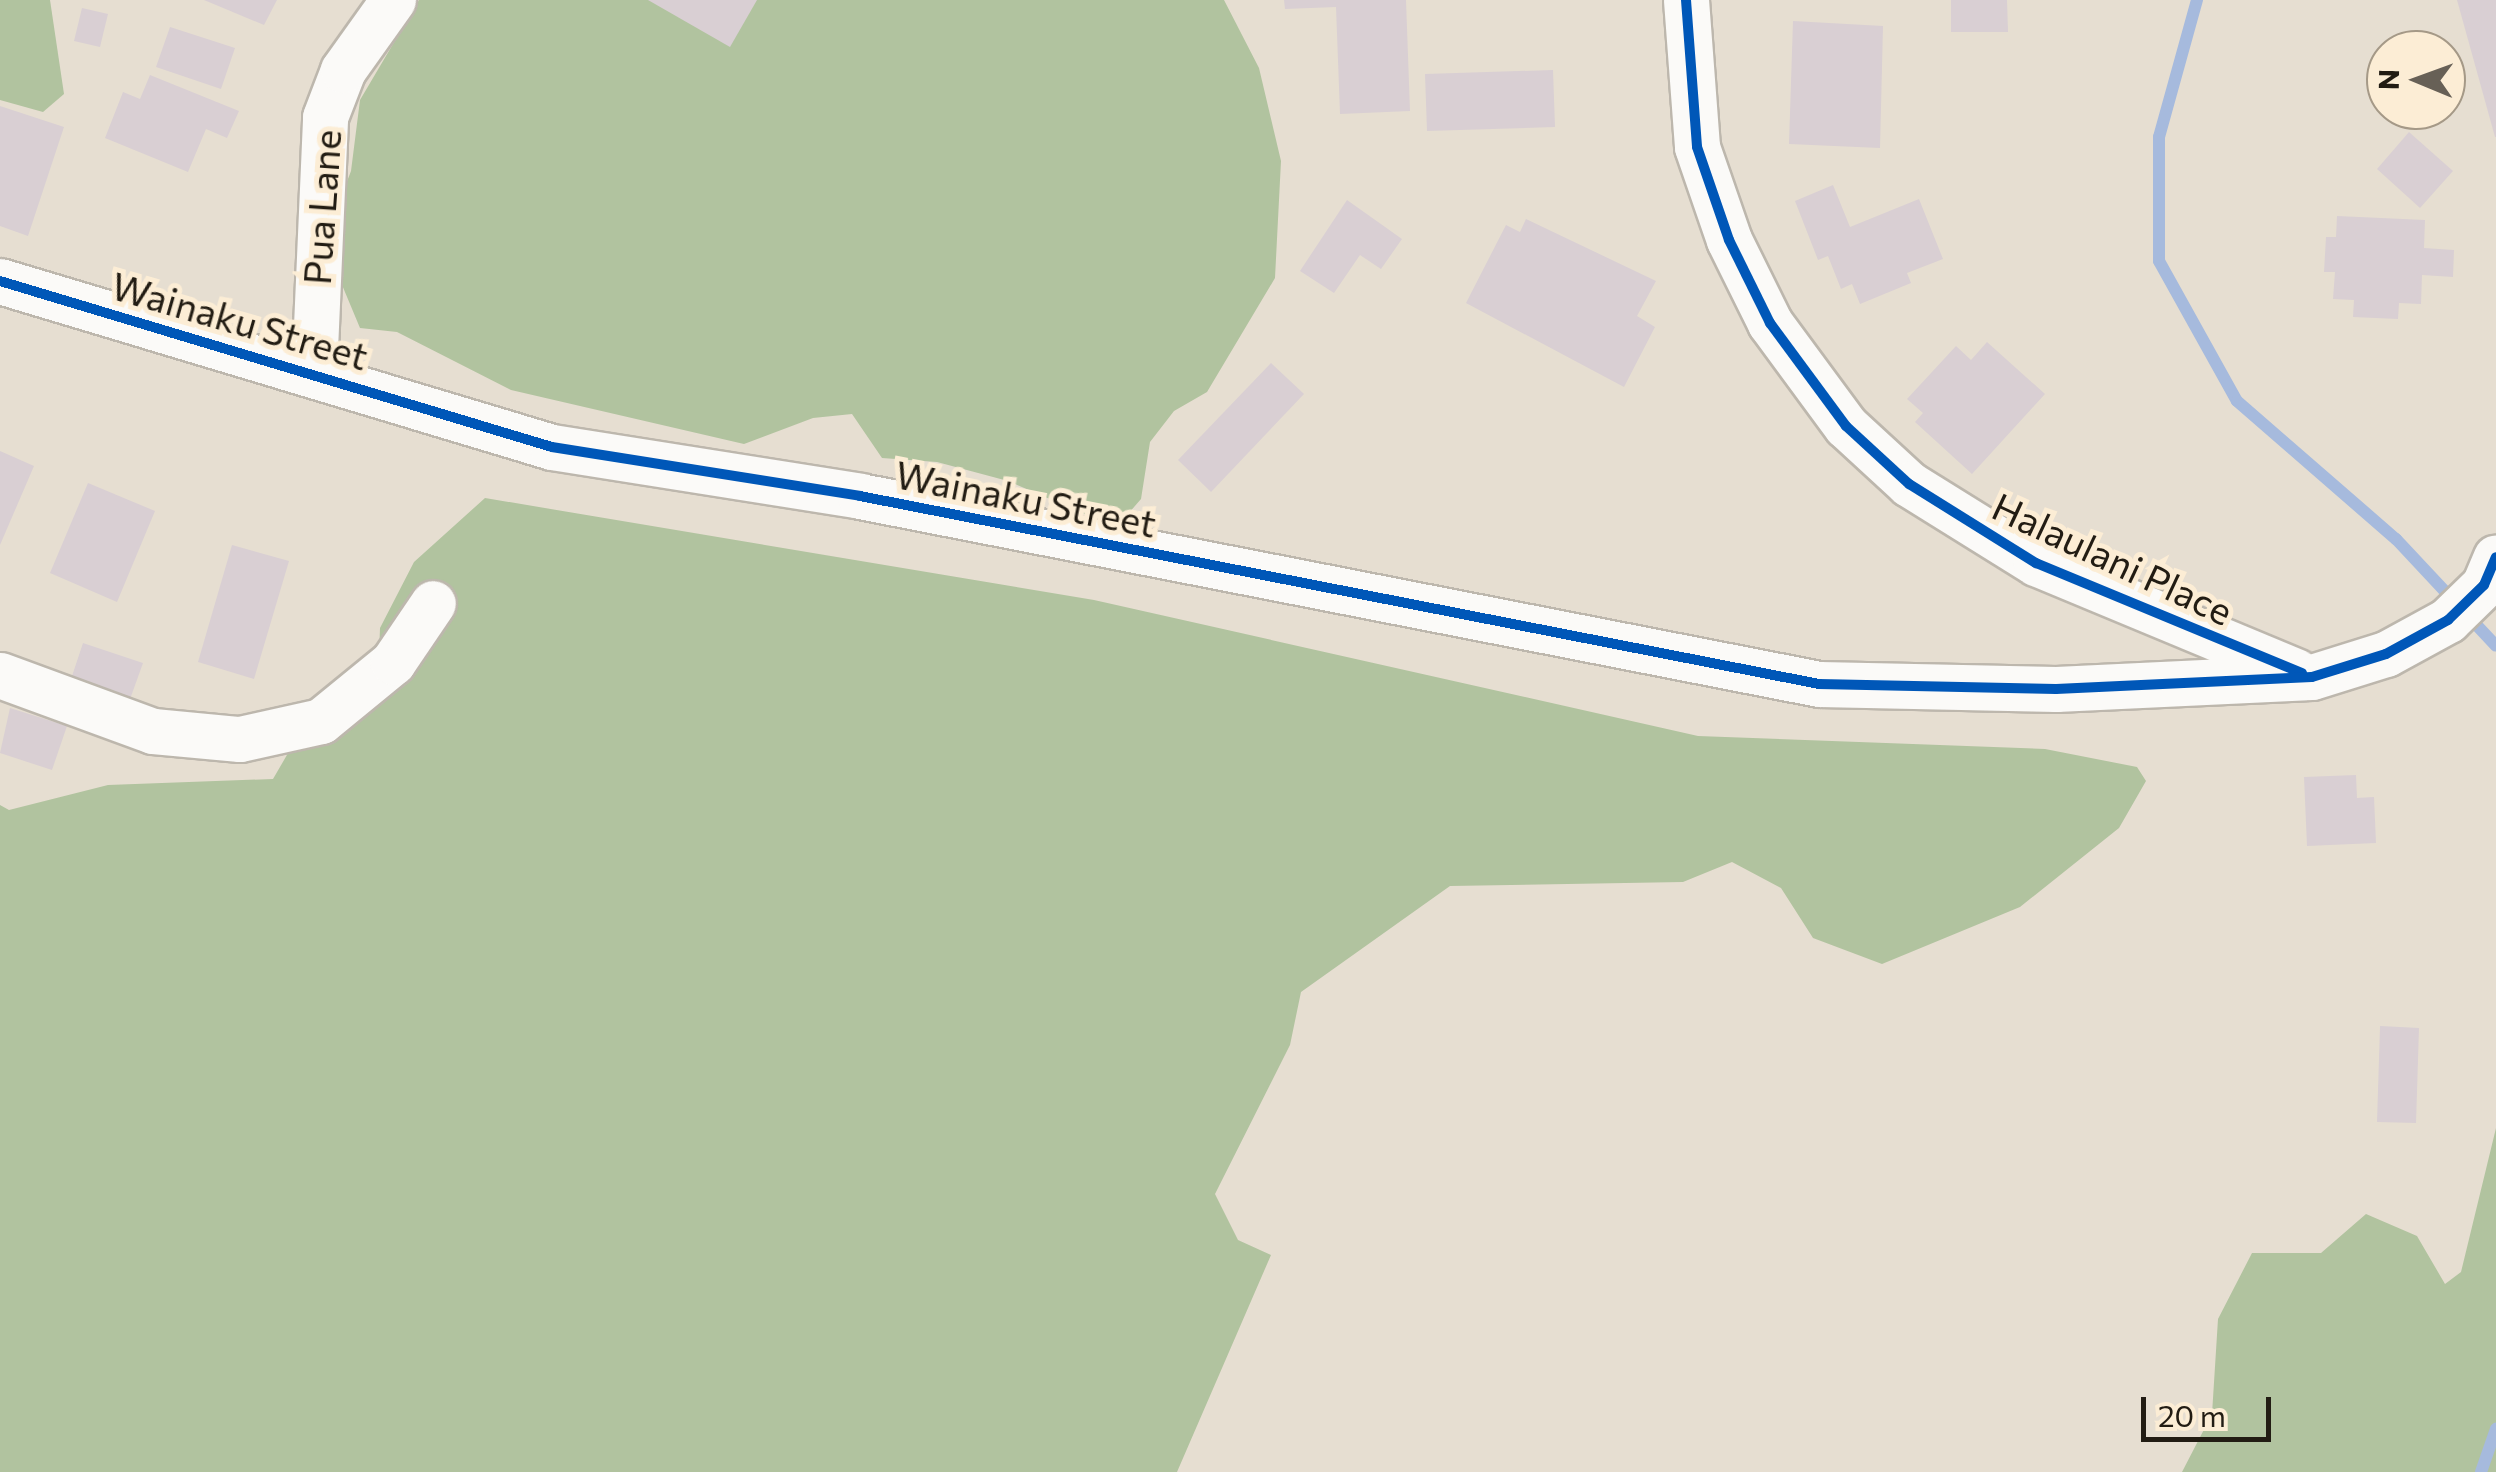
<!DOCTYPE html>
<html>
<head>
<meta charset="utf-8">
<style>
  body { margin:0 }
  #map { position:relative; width:2496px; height:1472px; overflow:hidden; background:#e6ded1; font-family:Commissioner,sans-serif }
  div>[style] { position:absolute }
  .forest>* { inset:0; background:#b1c39f }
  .stream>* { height:12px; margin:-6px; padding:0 6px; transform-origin:6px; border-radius:6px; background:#a6badd }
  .building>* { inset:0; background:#d9cfd3 }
  .roads { filter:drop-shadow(2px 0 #bdb7ad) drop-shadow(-2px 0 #bdb7ad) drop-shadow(0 2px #bdb7ad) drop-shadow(0 -2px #bdb7ad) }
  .minor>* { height:45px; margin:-22.5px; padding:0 22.5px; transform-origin:22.5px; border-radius:22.5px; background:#fbfaf8 }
  .cycleway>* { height:10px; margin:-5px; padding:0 5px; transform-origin:5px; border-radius:5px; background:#0057b8 }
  span { translate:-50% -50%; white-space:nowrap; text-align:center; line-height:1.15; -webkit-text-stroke:10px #fcedd5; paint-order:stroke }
  .street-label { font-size:38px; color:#221c13 }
  .north { position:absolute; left:2366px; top:30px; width:100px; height:100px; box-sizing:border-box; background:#fcedd5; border:2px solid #a59987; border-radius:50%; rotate:271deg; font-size:28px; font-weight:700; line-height:40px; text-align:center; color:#221c13 }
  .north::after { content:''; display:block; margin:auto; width:35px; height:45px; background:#676056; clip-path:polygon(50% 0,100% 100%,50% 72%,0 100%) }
  .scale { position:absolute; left:2141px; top:1397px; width:130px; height:45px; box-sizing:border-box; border:5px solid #221c13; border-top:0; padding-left:12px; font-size:30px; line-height:35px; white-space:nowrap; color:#221c13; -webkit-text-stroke:8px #fcedd5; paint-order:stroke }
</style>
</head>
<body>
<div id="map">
  <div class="forest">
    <div style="clip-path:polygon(0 0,50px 0,64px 94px,43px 112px,0 100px)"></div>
    <div style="clip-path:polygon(419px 0,1224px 0,1259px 68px,1281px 161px,1275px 278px,1207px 392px,1174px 411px,1150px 442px,1141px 499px,1128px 514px,1092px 517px,1008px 481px,937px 462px,882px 458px,852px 414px,813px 418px,744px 444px,511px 390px,397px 332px,360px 328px,332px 261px,332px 221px,351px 171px,360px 100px)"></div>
    <div style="clip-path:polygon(485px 498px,1094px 600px,1698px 736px,2045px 749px,2137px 767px,2146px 781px,2119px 828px,2020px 907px,1882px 964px,1813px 938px,1781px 888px,1732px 862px,1683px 882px,1450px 886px,1301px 992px,1290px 1045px,1215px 1194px,1238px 1240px,1271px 1255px,1177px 1472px,0 1472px,0 805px,9px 810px,108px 785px,273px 779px,291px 748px,378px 684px,380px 628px,414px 562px)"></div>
    <div style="clip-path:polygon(2496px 1128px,2496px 1472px,2182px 1472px,2212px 1414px,2218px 1319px,2252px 1253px,2321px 1253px,2366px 1214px,2417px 1236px,2445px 1284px,2461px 1272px)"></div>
  </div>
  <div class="stream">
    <div style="left:2197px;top:0;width:142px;rotate:105.5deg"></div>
    <div style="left:2159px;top:137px;width:124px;rotate:90deg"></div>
    <div style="left:2159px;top:261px;width:160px;rotate:60.9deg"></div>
    <div style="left:2237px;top:401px;width:211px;rotate:41deg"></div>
    <div style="left:2396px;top:539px;width:146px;rotate:46.9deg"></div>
    <div style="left:2481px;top:1472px;width:46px;rotate:-70.8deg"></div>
  </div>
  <div class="building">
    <div style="clip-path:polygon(204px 0,277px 0,264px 25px)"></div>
    <div style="clip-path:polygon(648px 0,757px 0,730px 47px)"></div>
    <div style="clip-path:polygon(1284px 0,1406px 0,1410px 111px,1340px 114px,1336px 7px,1285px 9px)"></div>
    <div style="clip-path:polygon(1951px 0,2007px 0,2008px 32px,1951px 32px)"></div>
    <div style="clip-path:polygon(2457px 0,2496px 0,2496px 137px,2495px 137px)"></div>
    <div style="clip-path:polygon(82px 8px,108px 14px,100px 47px,74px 41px)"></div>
    <div style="clip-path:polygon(1793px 21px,1883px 26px,1880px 148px,1789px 144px)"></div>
    <div style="clip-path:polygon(170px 27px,235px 48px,221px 89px,156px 67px)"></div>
    <div style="clip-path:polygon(1553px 70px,1555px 127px,1427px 131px,1425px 74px)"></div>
    <div style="clip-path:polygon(150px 75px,239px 111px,227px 138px,206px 129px,188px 172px,105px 138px,123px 92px,140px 99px)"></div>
    <div style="clip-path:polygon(0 106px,64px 127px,28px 236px,0 226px)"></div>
    <div style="clip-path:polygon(2409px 132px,2453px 171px,2420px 208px,2377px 169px)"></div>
    <div style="clip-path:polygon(1833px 185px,1850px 227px,1919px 199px,1943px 259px,1907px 273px,1911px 283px,1860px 304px,1852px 284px,1841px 289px,1828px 256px,1818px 260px,1795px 201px)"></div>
    <div style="clip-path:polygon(1347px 200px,1402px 239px,1381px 269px,1360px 255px,1334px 293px,1300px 271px)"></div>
    <div style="clip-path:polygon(2337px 216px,2425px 220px,2424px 248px,2454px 250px,2453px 277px,2422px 275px,2421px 304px,2399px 303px,2398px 319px,2353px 317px,2354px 300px,2333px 299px,2335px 272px,2324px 272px,2326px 237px,2336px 237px)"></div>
    <div style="clip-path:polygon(1526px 219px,1656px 281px,1637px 316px,1655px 327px,1624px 387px,1466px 303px,1506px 225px,1520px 232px)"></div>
    <div style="clip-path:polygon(1987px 342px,2045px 394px,1972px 474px,1915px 422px,1923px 413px,1907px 399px,1956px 346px,1971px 360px)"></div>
    <div style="clip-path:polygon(1271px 363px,1304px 394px,1211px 492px,1178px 460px)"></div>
    <div style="clip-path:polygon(0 451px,34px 466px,0 545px)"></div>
    <div style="clip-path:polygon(88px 483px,155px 511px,117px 602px,50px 573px)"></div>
    <div style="clip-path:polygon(232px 545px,289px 561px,254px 679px,198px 662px)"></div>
    <div style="clip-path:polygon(83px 643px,143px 663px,129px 702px,70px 682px)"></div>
    <div style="clip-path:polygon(10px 708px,67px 726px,52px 770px,0 753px)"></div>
    <div style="clip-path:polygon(2356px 775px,2357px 798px,2374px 797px,2376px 843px,2307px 846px,2304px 777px)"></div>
    <div style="clip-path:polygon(2380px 1026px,2419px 1028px,2416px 1123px,2377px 1122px)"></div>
  </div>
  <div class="roads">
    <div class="minor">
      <div style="left:1686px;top:0;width:147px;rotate:85.7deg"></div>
      <div style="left:1697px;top:147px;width:98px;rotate:71deg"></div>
      <div style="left:1729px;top:240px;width:93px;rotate:63.7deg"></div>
      <div style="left:1770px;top:323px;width:128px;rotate:53.6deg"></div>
      <div style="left:1846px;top:426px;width:86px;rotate:42.6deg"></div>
      <div style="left:1909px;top:484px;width:150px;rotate:31.9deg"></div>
      <div style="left:2036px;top:563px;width:282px;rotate:22.6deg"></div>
      <div style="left:0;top:281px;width:576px;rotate:16.74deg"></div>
      <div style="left:552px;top:447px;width:312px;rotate:9deg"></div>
      <div style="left:860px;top:496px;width:977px;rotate:11.09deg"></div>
      <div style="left:1819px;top:684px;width:237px;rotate:1.2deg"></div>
      <div style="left:2056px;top:689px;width:256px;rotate:-2.7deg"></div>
      <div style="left:2312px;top:677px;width:77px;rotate:-17.3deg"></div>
      <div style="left:2386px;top:654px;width:71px;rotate:-28.7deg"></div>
      <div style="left:2448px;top:620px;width:50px;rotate:-44.2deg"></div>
      <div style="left:2484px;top:585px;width:30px;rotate:-67deg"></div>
      <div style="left:314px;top:372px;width:255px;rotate:-87.5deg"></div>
      <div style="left:325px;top:117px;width:50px;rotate:-69deg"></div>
      <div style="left:343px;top:70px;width:86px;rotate:-54.5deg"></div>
      <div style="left:0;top:675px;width:163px;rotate:20.1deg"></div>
      <div style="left:153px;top:731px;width:87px;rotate:5.3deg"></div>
      <div style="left:240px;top:739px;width:83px;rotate:-12.5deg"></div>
      <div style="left:321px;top:721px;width:93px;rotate:-39.3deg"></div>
      <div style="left:393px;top:662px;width:71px;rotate:-55.9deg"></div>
    </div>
  </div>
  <div class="cycleway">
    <div style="left:1686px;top:0;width:147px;rotate:85.7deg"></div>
    <div style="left:1697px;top:147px;width:98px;rotate:71deg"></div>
    <div style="left:1729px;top:240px;width:93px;rotate:63.7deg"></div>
    <div style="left:1770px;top:323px;width:128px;rotate:53.6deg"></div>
    <div style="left:1846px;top:426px;width:86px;rotate:42.6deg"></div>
    <div style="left:1909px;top:484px;width:150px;rotate:31.9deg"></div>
    <div style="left:2036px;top:563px;width:288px;rotate:22.5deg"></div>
    <div style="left:0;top:281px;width:576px;rotate:16.74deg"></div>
    <div style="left:552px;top:447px;width:312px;rotate:9deg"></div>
    <div style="left:860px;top:496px;width:977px;rotate:11.09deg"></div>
    <div style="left:1819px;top:684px;width:237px;rotate:1.2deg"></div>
    <div style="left:2056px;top:689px;width:256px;rotate:-2.7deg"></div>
    <div style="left:2312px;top:677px;width:77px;rotate:-17.3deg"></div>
    <div style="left:2386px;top:654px;width:71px;rotate:-28.7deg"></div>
    <div style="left:2448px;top:620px;width:50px;rotate:-44.2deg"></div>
    <div style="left:2484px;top:585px;width:30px;rotate:-67deg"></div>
  </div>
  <div class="street-label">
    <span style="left:321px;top:207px;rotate:-86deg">Pua Lane</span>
    <span style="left:240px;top:320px;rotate:16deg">Wainaku Street</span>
    <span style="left:1026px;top:498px;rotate:11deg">Wainaku Street</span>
    <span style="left:2113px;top:558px;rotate:25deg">Halaulani Place</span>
  </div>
  <div class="north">N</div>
  <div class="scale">20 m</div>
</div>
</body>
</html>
